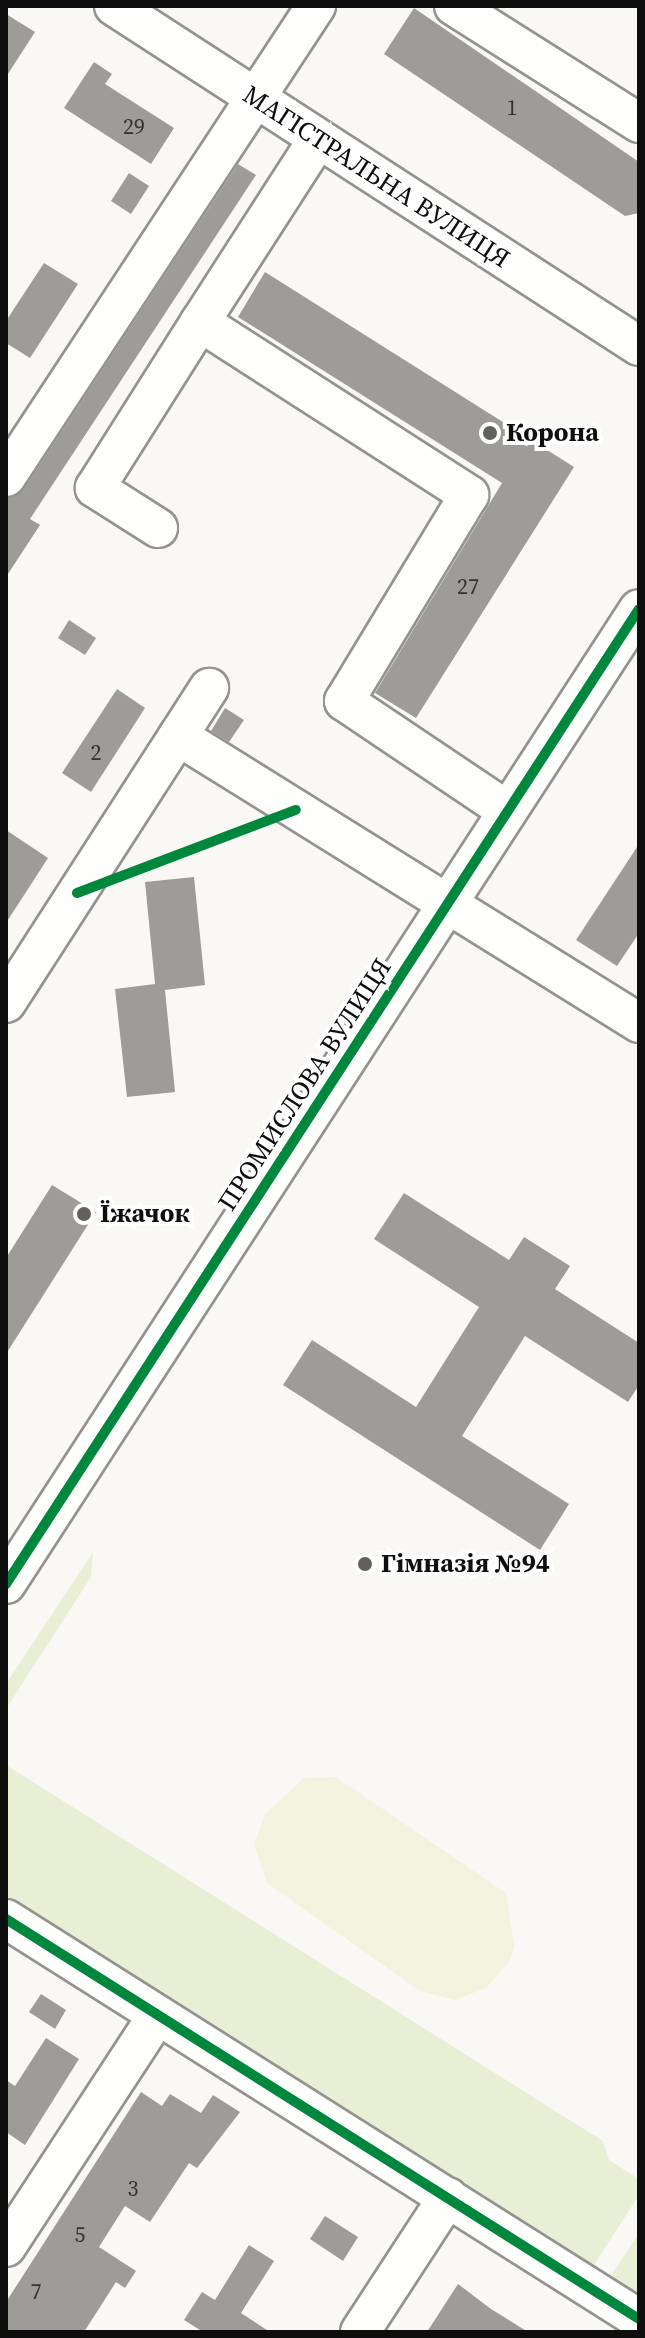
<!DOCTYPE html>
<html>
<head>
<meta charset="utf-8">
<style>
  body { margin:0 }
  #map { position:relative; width:645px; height:2338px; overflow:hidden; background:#faf8f4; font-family:"Source Serif 4",serif }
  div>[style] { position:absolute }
  .green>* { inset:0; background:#e8efd5 }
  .pitch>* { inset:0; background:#f1f3de }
  .building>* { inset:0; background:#9e9c99 }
  .roads { filter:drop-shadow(2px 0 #949392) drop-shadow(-2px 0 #949392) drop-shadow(0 2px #949392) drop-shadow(0 -2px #949392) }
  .minor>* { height:38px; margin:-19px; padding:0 19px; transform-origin:19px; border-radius:19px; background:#fefefd }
  .cycleway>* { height:10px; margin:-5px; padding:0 5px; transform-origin:5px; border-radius:5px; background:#00873e }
  .dots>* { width:22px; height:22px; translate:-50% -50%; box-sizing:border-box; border:4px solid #fff; border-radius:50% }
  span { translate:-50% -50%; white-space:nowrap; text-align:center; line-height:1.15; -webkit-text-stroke:8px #fff; paint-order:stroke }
  .number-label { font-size:22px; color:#323231 }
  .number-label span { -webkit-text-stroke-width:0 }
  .street-label { font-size:26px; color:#0e0e0e }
  .poi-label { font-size:26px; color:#0e0e0e; font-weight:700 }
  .left { translate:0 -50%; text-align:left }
  .frame { position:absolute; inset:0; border:8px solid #0e0e0e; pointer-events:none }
</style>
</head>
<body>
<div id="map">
  <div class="green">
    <div style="clip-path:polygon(93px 1552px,91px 1577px,6px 1709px,6px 1684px)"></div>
    <div style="clip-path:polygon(6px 1765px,603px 2141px,609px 2160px,639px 2179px,639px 2195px,590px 2271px,6px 1899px)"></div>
    <div style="clip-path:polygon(639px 2233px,639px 2305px,616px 2290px,612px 2274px)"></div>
  </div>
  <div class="pitch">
    <div style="clip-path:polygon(336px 1777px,506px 1893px,514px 1945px,510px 1961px,486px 1988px,455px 2000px,420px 1991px,267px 1883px,254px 1844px,265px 1814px,304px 1778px)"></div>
  </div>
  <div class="building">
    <div style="clip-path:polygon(414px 8px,639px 162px,639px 213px,625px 216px,384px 54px)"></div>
    <div style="clip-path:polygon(6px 14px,35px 32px,6px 77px)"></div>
    <div style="clip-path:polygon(94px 62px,112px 74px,105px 84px,174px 128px,151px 164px,64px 108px)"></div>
    <div style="clip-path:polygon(238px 164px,256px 175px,30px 519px,40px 525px,6px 577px,6px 499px,24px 489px)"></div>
    <div style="clip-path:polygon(129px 173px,149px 186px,131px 214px,111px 201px)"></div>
    <div style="clip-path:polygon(44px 263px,78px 284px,30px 358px,6px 343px,6px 321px)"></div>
    <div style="clip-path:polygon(265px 272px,574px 467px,416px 718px,375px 693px,502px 483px,238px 317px)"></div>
    <div style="clip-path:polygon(69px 620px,96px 638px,85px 655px,58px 638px)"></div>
    <div style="clip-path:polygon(117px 689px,145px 708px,91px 792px,62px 773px)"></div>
    <div style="clip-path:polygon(225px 708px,244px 720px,229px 742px,211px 731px)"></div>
    <div style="clip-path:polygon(6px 830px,48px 858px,6px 923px)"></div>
    <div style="clip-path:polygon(639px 844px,639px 933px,617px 966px,576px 940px)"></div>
    <div style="clip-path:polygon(194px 877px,205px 985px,165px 990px,175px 1092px,127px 1097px,115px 989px,155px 984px,145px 882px)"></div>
    <div style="clip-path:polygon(52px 1185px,96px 1212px,6px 1354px,6px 1258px)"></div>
    <div style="clip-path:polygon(404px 1193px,509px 1260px,524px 1237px,570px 1266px,555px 1289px,639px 1343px,639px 1385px,628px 1402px,525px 1336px,462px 1436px,569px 1504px,540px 1550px,283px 1385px,312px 1340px,416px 1407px,479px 1307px,374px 1239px)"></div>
    <div style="clip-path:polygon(41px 1994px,66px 2010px,55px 2029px,29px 2012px)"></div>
    <div style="clip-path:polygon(46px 2038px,79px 2059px,25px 2145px,6px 2132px,6px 2080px,15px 2086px)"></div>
    <div style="clip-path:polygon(141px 2092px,162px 2106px,170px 2094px,201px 2113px,213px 2095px,240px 2112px,197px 2168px,189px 2163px,150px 2222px,125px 2206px,99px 2247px,136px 2271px,125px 2288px,116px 2282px,84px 2332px,6px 2332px,6px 2302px)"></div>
    <div style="clip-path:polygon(325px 2216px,358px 2237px,343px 2261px,310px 2239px)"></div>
    <div style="clip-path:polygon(249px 2245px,274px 2261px,241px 2313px,270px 2332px,203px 2332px,184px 2320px,202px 2292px,215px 2300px)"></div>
    <div style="clip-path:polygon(458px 2284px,491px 2309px,528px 2332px,427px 2332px)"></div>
  </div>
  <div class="roads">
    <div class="minor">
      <div style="left:114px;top:6px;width:625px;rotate:32.93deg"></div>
      <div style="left:454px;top:6px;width:219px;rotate:32.3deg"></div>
      <div style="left:318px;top:139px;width:218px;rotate:122.8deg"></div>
      <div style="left:200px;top:322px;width:320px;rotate:32.7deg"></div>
      <div style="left:469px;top:495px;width:241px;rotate:121.2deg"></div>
      <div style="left:344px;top:701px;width:197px;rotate:33.9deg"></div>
      <div style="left:6px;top:477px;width:564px;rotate:-56.65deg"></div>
      <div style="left:158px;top:528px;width:75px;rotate:-147.6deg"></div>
      <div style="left:95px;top:488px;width:196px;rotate:-57.7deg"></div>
      <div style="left:178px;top:736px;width:543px;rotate:31.9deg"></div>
      <div style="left:6px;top:1003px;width:375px;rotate:-57.2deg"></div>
      <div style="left:6px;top:1584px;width:1162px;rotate:-57.01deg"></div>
      <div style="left:6px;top:1919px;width:749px;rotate:32.29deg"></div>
      <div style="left:6px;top:2247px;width:277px;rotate:-56.8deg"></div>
      <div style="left:360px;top:2332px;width:161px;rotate:-56.9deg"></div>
    </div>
  </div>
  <div class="cycleway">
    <div style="left:77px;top:893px;width:234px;rotate:-20.8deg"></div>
    <div style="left:6px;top:1584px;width:1162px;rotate:-57.01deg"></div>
    <div style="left:6px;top:1919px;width:749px;rotate:32.29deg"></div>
  </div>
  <div class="dots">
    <div style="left:490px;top:433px;background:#61605e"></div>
    <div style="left:84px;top:1214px;background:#61605e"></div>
    <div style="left:365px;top:1564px;background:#61605e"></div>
  </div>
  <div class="number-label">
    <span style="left:512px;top:108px">1</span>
    <span style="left:134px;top:127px">29</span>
    <span style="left:468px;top:587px">27</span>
    <span style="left:96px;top:753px">2</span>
    <span style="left:133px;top:2189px">3</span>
    <span style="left:80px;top:2235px">5</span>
    <span style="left:36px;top:2292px">7</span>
  </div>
  <div class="street-label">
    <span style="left:376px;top:177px;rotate:33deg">МАГІСТРАЛЬНА ВУЛИЦЯ</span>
    <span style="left:305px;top:1085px;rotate:-57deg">ПРОМИСЛОВА ВУЛИЦЯ</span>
  </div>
  <div class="poi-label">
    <span class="left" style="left:506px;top:433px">Корона</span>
    <span class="left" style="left:100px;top:1214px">Їжачок</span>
    <span class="left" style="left:381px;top:1564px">Гімназія №94</span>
  </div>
  <div class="frame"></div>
</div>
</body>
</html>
